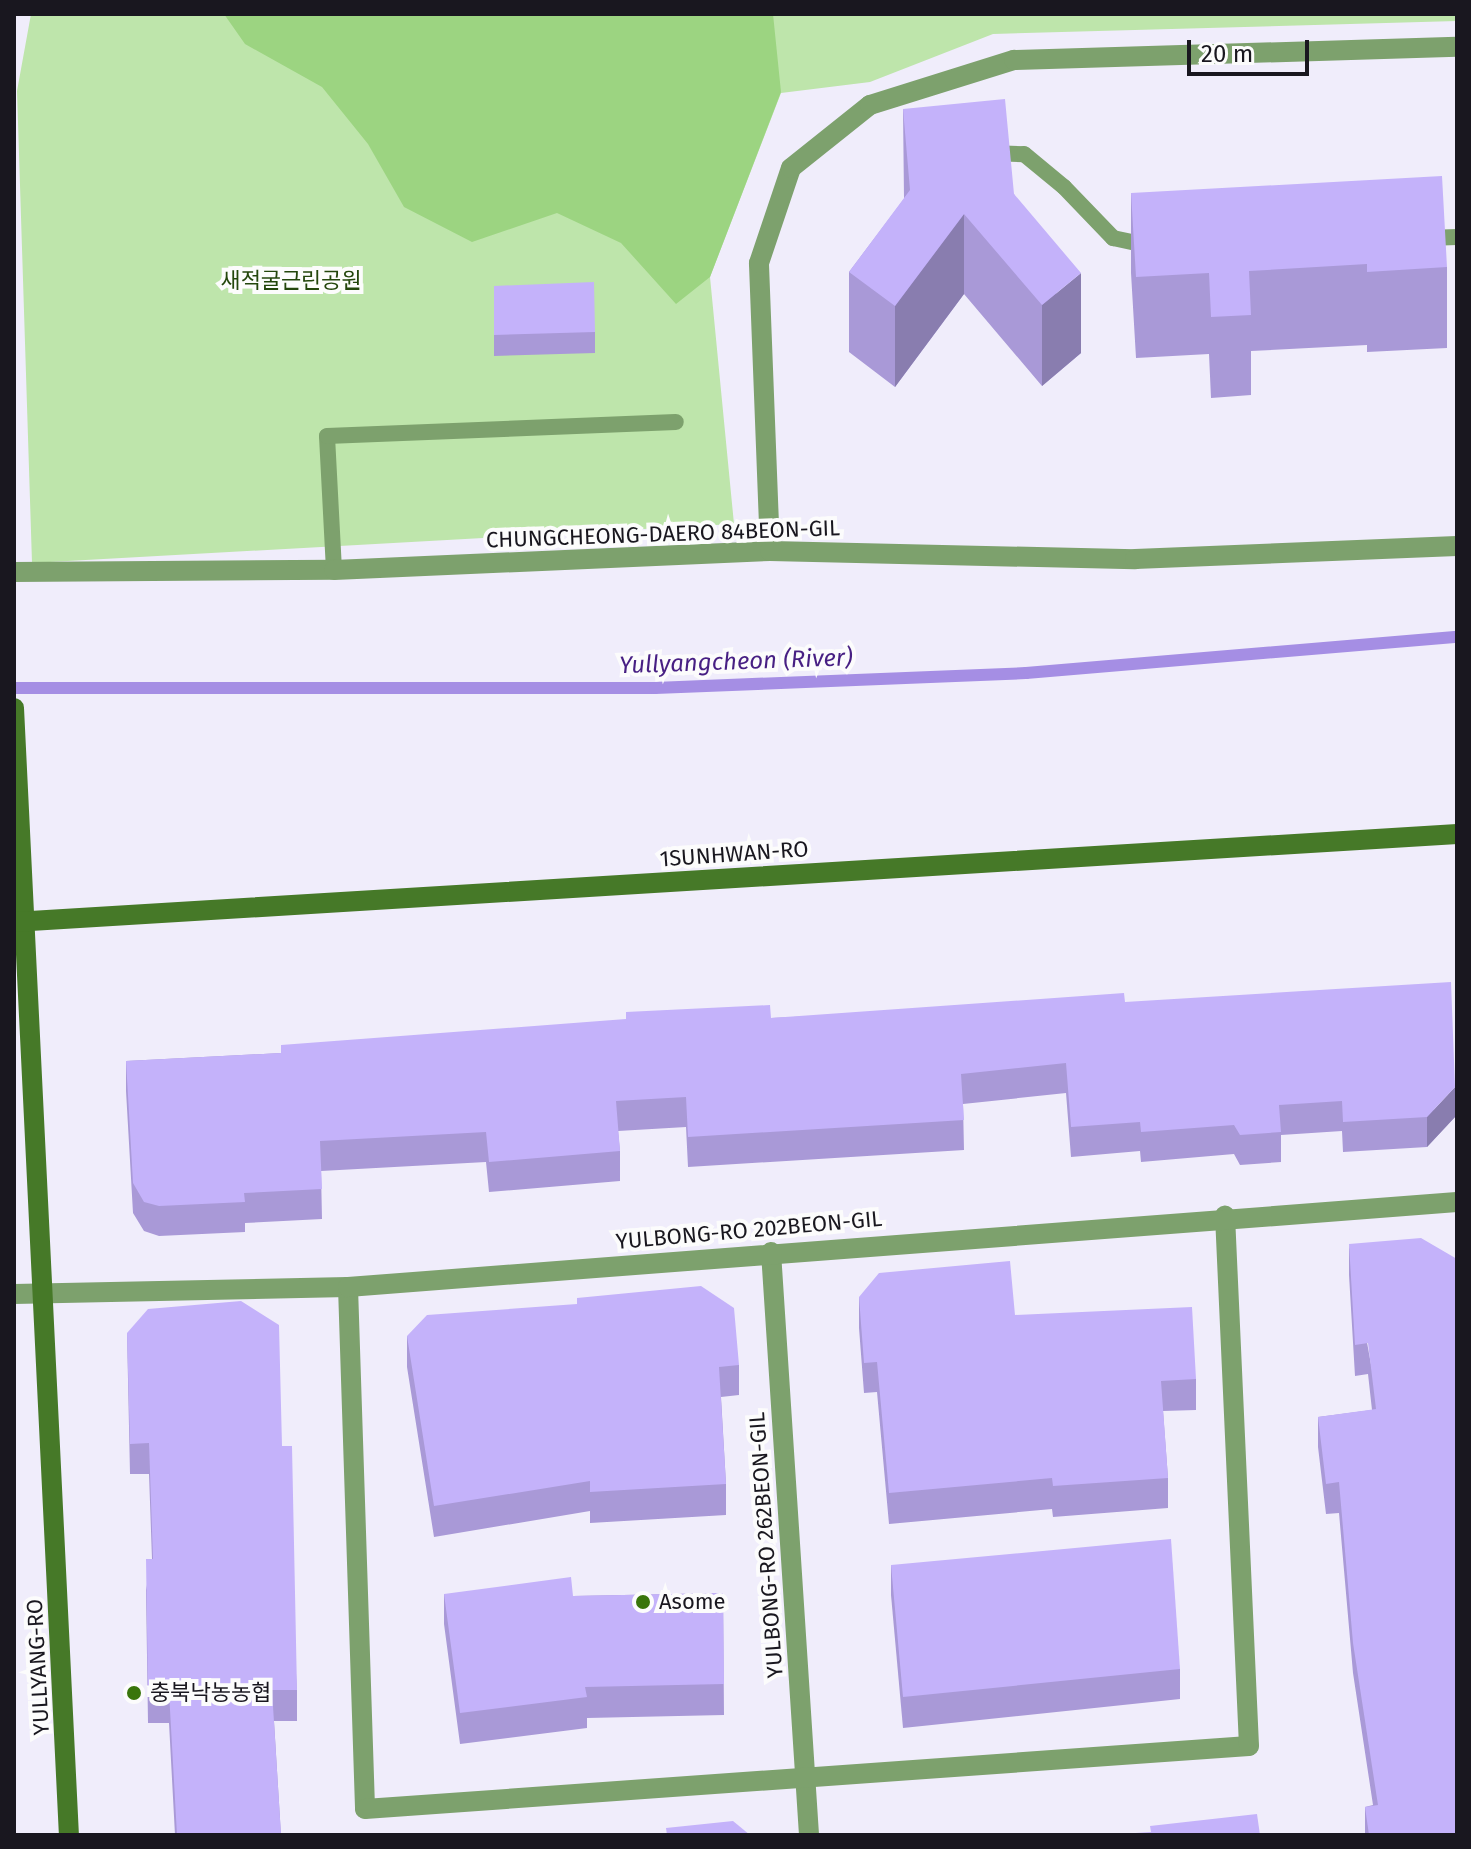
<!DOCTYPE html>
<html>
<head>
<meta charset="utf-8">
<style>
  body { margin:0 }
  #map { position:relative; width:1471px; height:1849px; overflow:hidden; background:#f0edfb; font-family:"Fira Sans","Noto Sans KR",sans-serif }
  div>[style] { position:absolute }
  .green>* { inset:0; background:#bee5ab }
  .forest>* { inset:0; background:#9cd481 }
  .stream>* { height:12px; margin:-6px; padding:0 6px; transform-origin:6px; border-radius:6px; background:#a58ee4 }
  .lane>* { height:16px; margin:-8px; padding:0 8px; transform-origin:8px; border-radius:8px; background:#7da16d }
  .street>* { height:20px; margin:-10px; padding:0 10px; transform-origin:10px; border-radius:10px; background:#7da16d }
  .secondary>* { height:20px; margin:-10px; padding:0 10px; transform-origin:10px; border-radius:10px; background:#467928 }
  .wall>* { inset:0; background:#a999d7 }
  .shaded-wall>* { inset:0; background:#897daf }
  .building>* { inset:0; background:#c4b2fa }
  .dots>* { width:22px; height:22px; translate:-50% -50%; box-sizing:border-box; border:4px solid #fcfcfc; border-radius:50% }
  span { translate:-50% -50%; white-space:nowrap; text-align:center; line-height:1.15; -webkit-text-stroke:8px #fcfcfc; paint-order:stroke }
  .park-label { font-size:22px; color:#23460c }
  .street-label { font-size:22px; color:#19171f }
  .poi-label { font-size:22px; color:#19171f }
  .left { translate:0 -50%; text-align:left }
  .water-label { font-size:24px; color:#471f83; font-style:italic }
  .frame { position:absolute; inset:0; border:16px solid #19171f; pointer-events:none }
  .scale { position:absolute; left:1187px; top:40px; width:122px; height:36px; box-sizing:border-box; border:4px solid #19171f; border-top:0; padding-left:10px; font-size:24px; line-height:28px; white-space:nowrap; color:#19171f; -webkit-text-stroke:6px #fcfcfc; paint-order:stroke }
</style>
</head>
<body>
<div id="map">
  <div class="green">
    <div style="clip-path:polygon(31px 14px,1457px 14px,1457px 21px,993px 34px,870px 82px,781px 93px,710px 277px,734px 524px,32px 563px,17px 91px)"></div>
  </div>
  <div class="forest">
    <div style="clip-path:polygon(224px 14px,773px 14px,781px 92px,710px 277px,676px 304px,621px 243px,557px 213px,472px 242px,404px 207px,368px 144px,322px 87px,245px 44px)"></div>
  </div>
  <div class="stream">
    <div style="left:14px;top:688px;width:641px"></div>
    <div style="left:655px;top:688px;width:371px;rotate:-2.3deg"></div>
    <div style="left:1026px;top:673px;width:433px;rotate:-4.8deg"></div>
  </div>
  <div class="lane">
    <div style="left:990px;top:153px;width:34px;rotate:2deg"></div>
    <div style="left:1024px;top:154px;width:52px;rotate:39.5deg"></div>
    <div style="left:1064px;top:187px;width:71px;rotate:46.1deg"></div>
    <div style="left:1113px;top:238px;width:40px;rotate:12deg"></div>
    <div style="left:1427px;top:238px;width:30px;rotate:-2deg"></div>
    <div style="left:334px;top:570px;width:134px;rotate:-93deg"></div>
    <div style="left:327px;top:436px;width:349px;rotate:-2.3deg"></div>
  </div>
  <div class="street">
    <div style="left:770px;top:551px;width:288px;rotate:-92.2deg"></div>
    <div style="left:759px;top:263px;width:100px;rotate:-71.4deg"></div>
    <div style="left:791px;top:168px;width:101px;rotate:-38.6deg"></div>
    <div style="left:870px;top:105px;width:151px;rotate:-17.4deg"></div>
    <div style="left:1014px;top:60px;width:443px;rotate:-1.7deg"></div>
    <div style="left:14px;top:572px;width:320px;rotate:-0.4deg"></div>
    <div style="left:334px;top:570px;width:436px;rotate:-2.5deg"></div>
    <div style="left:770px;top:551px;width:365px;rotate:1.3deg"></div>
    <div style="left:1135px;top:559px;width:322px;rotate:-2.3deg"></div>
    <div style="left:771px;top:1252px;width:584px;rotate:86.27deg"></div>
    <div style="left:348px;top:1287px;width:522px;rotate:88.13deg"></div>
    <div style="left:365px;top:1809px;width:886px;rotate:-4.08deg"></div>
    <div style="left:1249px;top:1746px;width:531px;rotate:-92.59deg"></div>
    <div style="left:14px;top:1294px;width:334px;rotate:-1.2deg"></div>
    <div style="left:348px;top:1287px;width:1112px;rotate:-4.38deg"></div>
  </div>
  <div class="secondary">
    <div style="left:14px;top:708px;width:1128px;rotate:87.21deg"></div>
    <div style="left:14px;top:922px;width:1446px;rotate:-3.49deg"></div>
  </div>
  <div class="wall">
    <div style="clip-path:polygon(903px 109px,1014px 194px,1081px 353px,1042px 386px,964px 294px,895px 387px,849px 352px,849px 272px,904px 199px)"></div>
    <div style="clip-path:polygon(1131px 193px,1447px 267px,1447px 348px,1367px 352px,1367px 345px,1251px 351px,1251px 395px,1211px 398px,1209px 354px,1136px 358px,1131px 273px)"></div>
    <div style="clip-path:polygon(494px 286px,595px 332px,595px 353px,494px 356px)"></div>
    <div style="clip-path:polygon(1125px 1002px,1455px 1117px,1427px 1147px,1343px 1152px,1342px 1131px,1281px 1135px,1281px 1162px,1240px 1165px,1234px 1154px,1141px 1162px,1140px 1151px,1071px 1157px,1066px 1093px,963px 1104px,964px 1150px,688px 1167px,686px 1127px,618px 1131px,620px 1151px,620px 1181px,489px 1192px,486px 1162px,321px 1171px,322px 1219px,245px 1223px,245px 1232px,159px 1236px,144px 1231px,133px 1213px,126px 1091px,126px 1061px,281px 1053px,771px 1018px)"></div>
    <div style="clip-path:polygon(1349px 1244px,1457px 1835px,1365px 1835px,1365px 1807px,1373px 1805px,1353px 1673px,1339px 1513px,1326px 1514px,1318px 1447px,1318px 1417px,1372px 1410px,1368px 1374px,1355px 1376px,1349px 1275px)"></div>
    <div style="clip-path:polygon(859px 1297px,1015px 1315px,1196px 1379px,1196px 1410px,1163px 1411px,1168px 1478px,1168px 1508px,1053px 1517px,1052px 1509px,889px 1524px,877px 1392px,864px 1393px,859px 1328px)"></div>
    <div style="clip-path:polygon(127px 1333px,282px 1446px,297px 1690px,297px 1721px,274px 1721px,281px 1835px,175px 1835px,169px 1723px,148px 1723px,146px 1590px,152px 1559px,149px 1474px,130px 1474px)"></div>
    <div style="clip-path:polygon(407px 1336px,739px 1365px,739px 1395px,721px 1397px,726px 1484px,726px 1515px,590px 1523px,590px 1511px,434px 1537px,407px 1367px)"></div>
    <div style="clip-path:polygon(891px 1565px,1180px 1669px,1180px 1699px,903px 1728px,891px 1595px)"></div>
    <div style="clip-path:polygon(723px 1593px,724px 1715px,587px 1718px,587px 1728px,460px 1744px,444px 1624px,444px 1594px,573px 1596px)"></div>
  </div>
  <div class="shaded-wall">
    <div style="clip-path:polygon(964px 214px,964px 294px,895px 387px,895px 306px)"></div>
    <div style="clip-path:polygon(1081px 273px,1081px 353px,1042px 386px,1042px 305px)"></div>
    <div style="clip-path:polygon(1455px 1087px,1455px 1117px,1427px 1147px,1427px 1117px)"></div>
  </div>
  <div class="building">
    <div style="clip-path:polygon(1005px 99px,1014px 194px,1081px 273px,1042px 305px,964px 214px,895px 306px,849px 272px,910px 190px,903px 109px)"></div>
    <div style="clip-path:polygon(1442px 176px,1447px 267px,1367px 272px,1367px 264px,1249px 271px,1251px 315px,1211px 317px,1209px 273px,1136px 277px,1131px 193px)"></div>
    <div style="clip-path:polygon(594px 282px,595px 332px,494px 335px,494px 286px)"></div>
    <div style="clip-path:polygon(1451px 982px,1455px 1087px,1427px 1117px,1343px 1122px,1342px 1101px,1279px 1105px,1281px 1132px,1240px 1135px,1234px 1125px,1141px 1132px,1140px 1122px,1071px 1127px,1066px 1063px,961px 1074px,964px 1120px,688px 1137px,686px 1097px,616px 1101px,620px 1151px,489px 1162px,486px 1132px,320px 1141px,322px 1189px,244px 1193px,245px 1202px,159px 1206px,144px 1202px,133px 1183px,126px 1061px,281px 1053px,281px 1045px,626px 1019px,626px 1012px,770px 1005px,771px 1018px,1124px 993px,1125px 1002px)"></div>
    <div style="clip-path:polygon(1421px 1238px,1457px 1259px,1457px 1835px,1369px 1835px,1365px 1807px,1378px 1805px,1353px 1643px,1339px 1482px,1326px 1484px,1318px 1417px,1376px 1409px,1368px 1343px,1355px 1345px,1349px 1244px)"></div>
    <div style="clip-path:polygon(1010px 1261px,1015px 1315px,1192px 1307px,1196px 1379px,1161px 1381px,1168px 1478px,1053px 1486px,1052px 1478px,889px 1493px,877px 1362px,864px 1363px,859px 1297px,879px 1273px)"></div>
    <div style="clip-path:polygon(701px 1286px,734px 1308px,739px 1365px,719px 1367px,726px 1484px,590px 1492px,590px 1481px,434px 1506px,407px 1336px,427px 1315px,577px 1304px,577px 1298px)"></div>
    <div style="clip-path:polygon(241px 1301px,279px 1325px,282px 1446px,292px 1446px,297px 1690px,272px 1690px,281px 1835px,177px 1835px,169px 1692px,148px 1693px,146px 1559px,153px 1559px,149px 1443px,130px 1444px,127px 1333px,148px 1309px)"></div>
    <div style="clip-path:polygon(1171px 1539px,1180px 1669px,903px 1697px,891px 1565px)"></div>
    <div style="clip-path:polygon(571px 1577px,573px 1596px,723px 1593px,724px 1684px,585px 1687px,587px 1697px,460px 1713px,444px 1594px)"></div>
    <div style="clip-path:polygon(1257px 1814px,1260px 1835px,1104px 1835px,1151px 1832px,1150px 1826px)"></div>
    <div style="clip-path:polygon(733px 1821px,750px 1835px,667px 1835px,666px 1828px)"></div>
  </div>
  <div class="dots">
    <div style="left:643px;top:1602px;background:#39750b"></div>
    <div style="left:134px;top:1693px;background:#39750b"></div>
  </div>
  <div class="park-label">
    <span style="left:291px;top:281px">새적굴근린공원</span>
  </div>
  <div class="street-label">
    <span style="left:663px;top:534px;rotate:-2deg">CHUNGCHEONG-DAERO 84BEON-GIL</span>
    <span style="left:734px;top:854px;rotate:-4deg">1SUNHWAN-RO</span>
    <span style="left:749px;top:1230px;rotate:-5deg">YULBONG-RO 202BEON-GIL</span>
    <span style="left:766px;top:1545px;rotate:-94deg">YULBONG-RO 262BEON-GIL</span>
    <span style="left:38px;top:1667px;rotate:-93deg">YULLYANG-RO</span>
  </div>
  <div class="poi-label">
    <span class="left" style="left:659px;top:1602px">Asome</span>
    <span class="left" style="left:150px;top:1693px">충북낙농농협</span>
  </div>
  <div class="water-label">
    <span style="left:736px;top:662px;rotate:-2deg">Yullyangcheon (River)</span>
  </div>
  <div class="frame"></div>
  <div class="scale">20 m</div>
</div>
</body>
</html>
